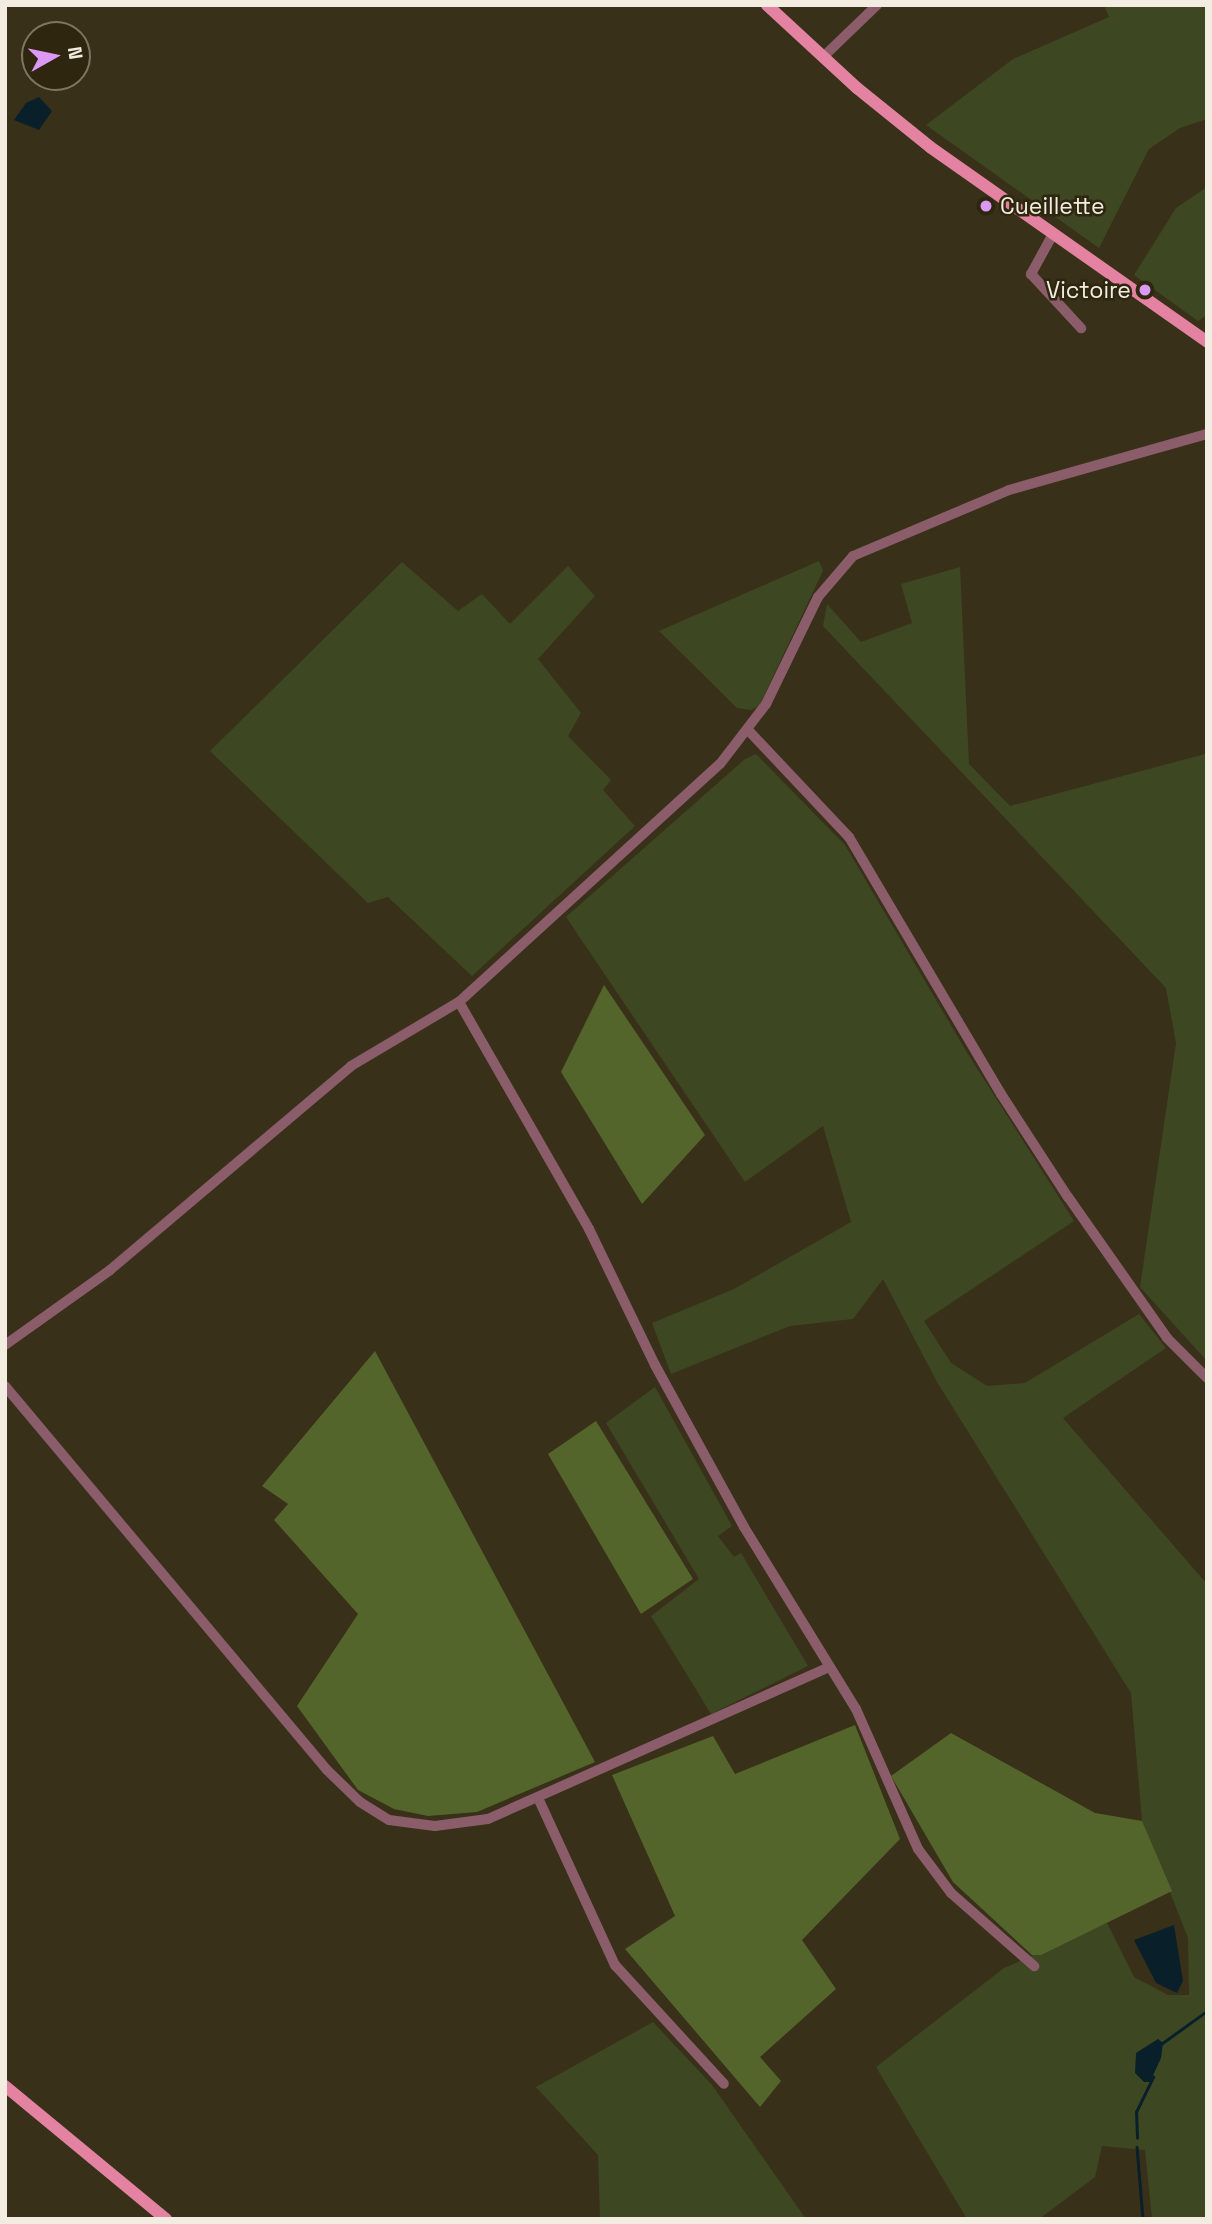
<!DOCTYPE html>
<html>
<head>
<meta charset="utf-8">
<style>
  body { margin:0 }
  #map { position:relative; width:1212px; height:2224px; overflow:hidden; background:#383019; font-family:"Space Grotesk",sans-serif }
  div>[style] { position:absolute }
  .green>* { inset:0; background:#3d4823 }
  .forest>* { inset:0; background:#54652b }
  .water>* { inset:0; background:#09202a }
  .stream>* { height:2.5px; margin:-1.25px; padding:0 1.25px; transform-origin:1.25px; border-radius:1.25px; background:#09202a }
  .minor>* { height:10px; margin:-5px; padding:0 5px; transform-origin:5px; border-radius:5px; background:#8b5c6a }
  .major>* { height:12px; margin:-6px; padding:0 6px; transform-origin:6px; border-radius:6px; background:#e483a1 }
  .dots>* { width:19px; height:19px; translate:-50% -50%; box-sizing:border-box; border:4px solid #2e260f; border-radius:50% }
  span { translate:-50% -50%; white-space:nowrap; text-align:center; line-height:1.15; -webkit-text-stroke:5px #2e260f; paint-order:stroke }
  .poi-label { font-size:23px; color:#f2ede0 }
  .left { translate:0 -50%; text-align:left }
  .right { translate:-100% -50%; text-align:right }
  .frame { position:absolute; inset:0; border:7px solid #f2ede0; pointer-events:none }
  .north { position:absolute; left:21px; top:21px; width:70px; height:70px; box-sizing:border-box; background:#2e260f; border:2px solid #7c7663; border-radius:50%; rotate:81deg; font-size:19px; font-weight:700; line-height:28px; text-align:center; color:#f2ede0 }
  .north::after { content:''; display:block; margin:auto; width:24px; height:32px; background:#dc99f4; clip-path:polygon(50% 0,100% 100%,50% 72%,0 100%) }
</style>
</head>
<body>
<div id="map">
  <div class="green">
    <div style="clip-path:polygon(1104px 5px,1207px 5px,1207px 119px,1180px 128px,1149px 149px,1099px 248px,926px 125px,1013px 59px,1109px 17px)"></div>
    <div style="clip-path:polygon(1207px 187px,1207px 315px,1198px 321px,1134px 275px,1176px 208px)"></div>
    <div style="clip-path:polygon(819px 561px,823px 571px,759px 706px,751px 710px,737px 708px,659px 631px)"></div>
    <div style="clip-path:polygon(402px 562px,458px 611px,482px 594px,510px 624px,568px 566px,595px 596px,538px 659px,581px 713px,568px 736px,611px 780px,603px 790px,635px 826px,472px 976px,388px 897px,368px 903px,210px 751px)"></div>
    <div style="clip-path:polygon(960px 567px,969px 764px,1010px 806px,1205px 754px,1207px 1361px,1140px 1287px,1176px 1043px,1166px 988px,823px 626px,827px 604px,861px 642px,912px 623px,901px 584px)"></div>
    <div style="clip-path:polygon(756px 754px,845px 845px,966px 1051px,1074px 1221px,924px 1321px,951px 1363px,987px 1386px,1025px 1383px,1139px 1314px,1166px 1348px,1063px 1418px,1207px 1584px,1207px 2219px,1152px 2219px,1145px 2150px,1102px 2146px,1095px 2177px,1039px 2219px,967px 2219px,876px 2067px,1004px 1968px,1107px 1923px,1134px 1977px,1168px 1995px,1189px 1995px,1188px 1938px,1142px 1821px,1131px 1693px,937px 1382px,883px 1279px,853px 1319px,790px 1326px,671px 1374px,652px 1323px,734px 1289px,851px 1222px,823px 1126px,745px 1182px,566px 917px,745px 759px)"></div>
    <div style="clip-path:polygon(655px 1387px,732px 1526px,718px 1536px,734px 1557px,741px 1553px,808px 1666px,711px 1714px,651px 1616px,699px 1579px,606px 1423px)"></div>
    <div style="clip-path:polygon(653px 2022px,712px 2085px,806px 2219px,600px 2219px,598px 2155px,536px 2087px)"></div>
  </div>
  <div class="forest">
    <div style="clip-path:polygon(604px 985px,705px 1135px,642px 1204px,561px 1072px)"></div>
    <div style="clip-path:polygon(375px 1351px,595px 1762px,477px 1812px,428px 1816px,394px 1809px,358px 1790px,297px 1706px,358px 1614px,274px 1520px,288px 1504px,262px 1486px)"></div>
    <div style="clip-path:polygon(596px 1421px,693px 1579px,641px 1614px,548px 1454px)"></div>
    <div style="clip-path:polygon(855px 1725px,900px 1839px,802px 1940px,836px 1989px,760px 2057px,781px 2081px,760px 2107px,625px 1949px,675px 1916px,612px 1775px,713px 1736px,735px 1774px)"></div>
    <div style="clip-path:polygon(951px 1733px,1095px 1813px,1142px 1821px,1172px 1891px,1041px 1955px,1032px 1955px,953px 1882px,891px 1776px)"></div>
  </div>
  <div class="water">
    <div style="clip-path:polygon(39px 97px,52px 111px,39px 130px,14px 120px,26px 103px)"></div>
    <div style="clip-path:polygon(1174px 1925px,1183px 1981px,1177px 1993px,1156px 1983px,1134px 1940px)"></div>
    <div style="clip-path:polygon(1158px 2039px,1163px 2043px,1161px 2058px,1150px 2082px,1144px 2082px,1135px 2073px,1136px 2053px)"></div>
  </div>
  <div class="stream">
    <div style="left:1161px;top:2044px;width:57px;rotate:-35.7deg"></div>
    <div style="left:1137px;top:2138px;width:26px;rotate:-92deg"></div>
    <div style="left:1136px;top:2112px;width:39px;rotate:-64deg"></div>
    <div style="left:1137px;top:2147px;width:72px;rotate:85.2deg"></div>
  </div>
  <div class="minor">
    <div style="left:823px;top:57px;width:75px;rotate:-43.9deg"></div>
    <div style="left:1053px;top:234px;width:46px;rotate:118.8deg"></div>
    <div style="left:1031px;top:274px;width:74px;rotate:47.2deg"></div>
    <div style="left:749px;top:731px;width:146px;rotate:46.7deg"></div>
    <div style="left:849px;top:837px;width:299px;rotate:59.4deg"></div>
    <div style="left:1001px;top:1094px;width:123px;rotate:57deg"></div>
    <div style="left:1068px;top:1197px;width:172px;rotate:54.9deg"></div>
    <div style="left:1167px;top:1338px;width:57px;rotate:45deg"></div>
    <div style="left:459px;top:1002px;width:262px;rotate:60.2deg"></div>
    <div style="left:589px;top:1229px;width:151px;rotate:64.1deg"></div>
    <div style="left:655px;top:1365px;width:185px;rotate:61.2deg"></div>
    <div style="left:744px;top:1527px;width:214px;rotate:58.4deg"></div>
    <div style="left:856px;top:1709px;width:153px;rotate:66.1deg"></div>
    <div style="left:918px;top:1849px;width:55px;rotate:53.1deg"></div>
    <div style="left:951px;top:1893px;width:111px;rotate:41.3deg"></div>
    <div style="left:5px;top:1345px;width:129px;rotate:-35.5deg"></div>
    <div style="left:110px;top:1270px;width:316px;rotate:-40.2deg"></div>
    <div style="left:351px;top:1066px;width:126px;rotate:-30.7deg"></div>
    <div style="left:459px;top:1002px;width:353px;rotate:-42.4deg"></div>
    <div style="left:720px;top:764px;width:76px;rotate:-52.5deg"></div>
    <div style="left:766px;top:704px;width:119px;rotate:-64.1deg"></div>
    <div style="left:818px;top:597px;width:54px;rotate:-49.5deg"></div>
    <div style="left:853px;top:556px;width:169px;rotate:-22.9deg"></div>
    <div style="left:1009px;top:490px;width:206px;rotate:-15.8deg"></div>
    <div style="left:5px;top:1386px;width:501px;rotate:50.02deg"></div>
    <div style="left:327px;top:1770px;width:46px;rotate:44.1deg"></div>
    <div style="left:360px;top:1802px;width:34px;rotate:32deg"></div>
    <div style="left:389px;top:1820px;width:46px;rotate:7.4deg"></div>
    <div style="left:435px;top:1826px;width:53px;rotate:-7.5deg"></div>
    <div style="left:488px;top:1819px;width:373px;rotate:-24deg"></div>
    <div style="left:539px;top:1800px;width:182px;rotate:65.3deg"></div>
    <div style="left:615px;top:1965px;width:161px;rotate:47.5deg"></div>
  </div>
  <div class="major">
    <div style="left:767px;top:5px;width:122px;rotate:42.7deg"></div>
    <div style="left:857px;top:88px;width:94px;rotate:38.9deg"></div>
    <div style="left:930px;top:147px;width:339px;rotate:35.1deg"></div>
    <div style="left:5px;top:2086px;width:209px;rotate:39.6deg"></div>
  </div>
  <div class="dots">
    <div style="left:986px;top:206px;background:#dc99f4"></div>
    <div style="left:1145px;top:290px;background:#dc99f4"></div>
  </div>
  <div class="poi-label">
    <span class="left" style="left:1000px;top:206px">Cueillette</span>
    <span class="right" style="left:1131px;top:290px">Victoire</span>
  </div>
  <div class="frame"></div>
  <div class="north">N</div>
</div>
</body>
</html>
